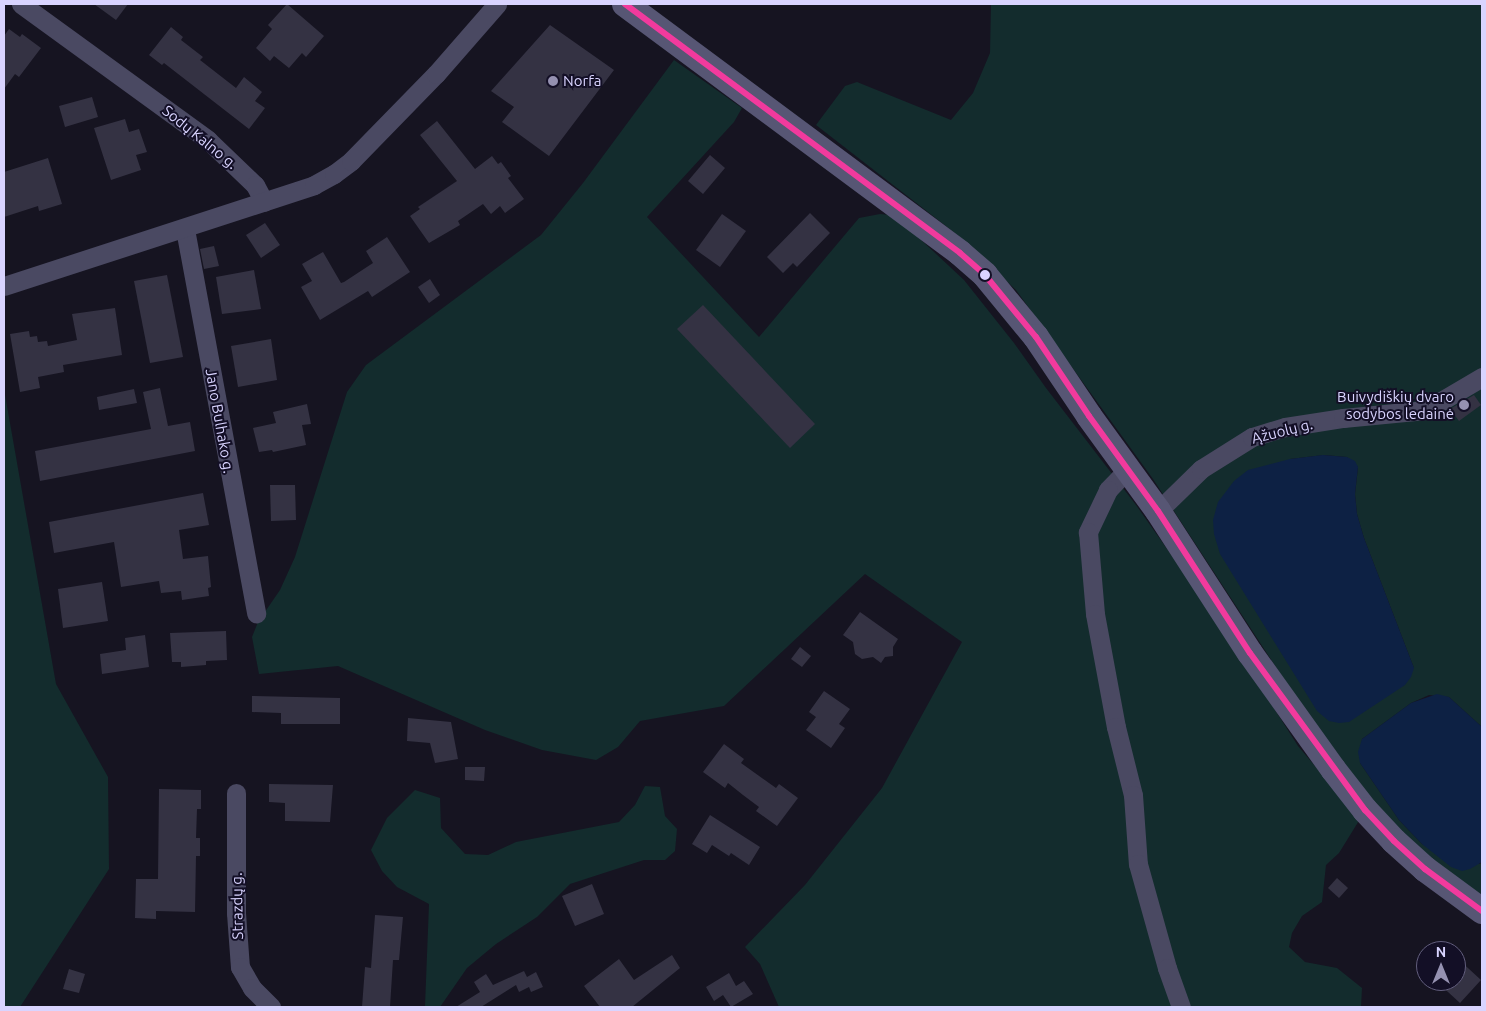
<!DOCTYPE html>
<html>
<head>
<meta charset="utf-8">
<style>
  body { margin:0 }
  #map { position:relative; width:1486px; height:1011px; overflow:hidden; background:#161421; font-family:Ubuntu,sans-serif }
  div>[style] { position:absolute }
  .green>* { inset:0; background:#132c2d }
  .water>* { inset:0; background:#0d2144 }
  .building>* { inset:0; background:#343243 }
  .minor>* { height:19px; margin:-9.5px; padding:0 9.5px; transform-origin:9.5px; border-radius:9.5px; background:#4a4962 }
  .secondary>* { height:26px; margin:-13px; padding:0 13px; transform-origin:13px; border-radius:13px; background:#575674 }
  .bus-1>* { height:6px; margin:-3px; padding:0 3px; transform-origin:3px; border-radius:3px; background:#f13a9d }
  .dots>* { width:14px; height:14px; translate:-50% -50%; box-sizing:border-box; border:2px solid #130f26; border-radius:50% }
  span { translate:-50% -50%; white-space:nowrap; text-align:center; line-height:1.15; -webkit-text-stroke:4px #130f26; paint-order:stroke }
  .poi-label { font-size:15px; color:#d9d4ff }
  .left { translate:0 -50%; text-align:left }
  .right { translate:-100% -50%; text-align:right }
  .street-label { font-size:15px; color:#d9d4ff }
  .frame { position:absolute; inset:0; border:5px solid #d9d4ff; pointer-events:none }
  .north { position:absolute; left:1416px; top:941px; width:50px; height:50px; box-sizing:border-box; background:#130f26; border:1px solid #625e7d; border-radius:50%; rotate:0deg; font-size:14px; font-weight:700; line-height:20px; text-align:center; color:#d9d4ff }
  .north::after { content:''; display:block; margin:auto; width:18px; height:22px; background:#9591b1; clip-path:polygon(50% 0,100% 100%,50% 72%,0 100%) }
</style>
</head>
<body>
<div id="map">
  <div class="green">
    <div style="clip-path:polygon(evenodd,991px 4px,1482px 4px,1482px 727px,1449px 697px,1429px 695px,1411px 703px,1362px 739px,1360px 763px,1399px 820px,1422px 844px,1480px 864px,1482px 862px,1482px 896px,1414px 847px,1361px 786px,1291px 690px,1153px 479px,1016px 290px,960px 237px,816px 125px,845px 86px,857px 82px,951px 120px,973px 93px,990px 53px,991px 4px,1324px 455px,1347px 457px,1358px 467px,1355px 494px,1357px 514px,1364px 538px,1414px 668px,1290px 459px,1324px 455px)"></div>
    <div style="clip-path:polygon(674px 60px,742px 108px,734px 122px,647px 217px,759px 337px,859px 218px,880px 214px,890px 215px,903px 223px,964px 280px,1014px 343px,1046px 388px,1136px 505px,1225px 631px,1298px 746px,1360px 819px,1339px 853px,1326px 865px,1322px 902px,1302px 916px,1292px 933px,1289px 947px,1305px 962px,1337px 968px,1362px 988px,1361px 1007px,779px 1007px,760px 964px,745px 947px,805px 885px,882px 788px,962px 642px,865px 574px,724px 706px,640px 721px,618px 747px,596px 760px,542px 750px,485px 730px,338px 666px,259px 674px,252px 637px,258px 622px,280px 590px,295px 557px,347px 392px,366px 365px,541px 235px,583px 183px)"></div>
    <div style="clip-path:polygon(4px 389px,56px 684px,108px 777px,109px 869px,20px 1007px,4px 1007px)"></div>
    <div style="clip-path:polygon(645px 786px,660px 787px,665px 816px,677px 829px,675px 851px,665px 860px,644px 860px,570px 884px,537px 917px,496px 944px,467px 968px,440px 1007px,425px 1006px,429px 904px,397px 887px,382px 871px,371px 850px,387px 818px,415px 790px,440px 798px,441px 828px,465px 854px,488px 855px,516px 842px,619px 822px,635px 805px)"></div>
  </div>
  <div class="water">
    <div style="clip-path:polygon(1323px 455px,1347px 457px,1355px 461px,1358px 467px,1355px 494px,1357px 514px,1364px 538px,1414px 668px,1411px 677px,1405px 685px,1349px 722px,1339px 723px,1329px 721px,1317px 711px,1220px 554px,1214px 534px,1213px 520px,1218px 502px,1234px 481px,1248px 470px,1290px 459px)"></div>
    <div style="clip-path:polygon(1437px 694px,1449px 697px,1482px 727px,1482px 862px,1470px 869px,1462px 871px,1451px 867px,1422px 844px,1399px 820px,1360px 763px,1358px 752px,1362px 739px,1411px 703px)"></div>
  </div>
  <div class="building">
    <div style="clip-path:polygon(94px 4px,128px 4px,116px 20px)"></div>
    <div style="clip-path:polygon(287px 4px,324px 36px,306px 57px,302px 53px,289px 68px,274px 56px,270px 61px,256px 48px,272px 29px,268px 25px)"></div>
    <div style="clip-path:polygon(550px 25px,614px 70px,549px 156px,502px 122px,514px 107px,491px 91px)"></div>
    <div style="clip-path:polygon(171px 27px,183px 37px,181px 40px,203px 57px,200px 60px,236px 88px,244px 77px,262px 92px,255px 101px,265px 108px,249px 129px,164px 63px,162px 65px,149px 55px)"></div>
    <div style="clip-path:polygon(9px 29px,20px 37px,22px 34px,41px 48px,19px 77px,15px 74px,4px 89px,4px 36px)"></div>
    <div style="clip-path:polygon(92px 97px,98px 117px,65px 127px,59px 106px)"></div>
    <div style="clip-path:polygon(125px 119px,129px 132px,139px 129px,147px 152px,136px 155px,141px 170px,111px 180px,94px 128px)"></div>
    <div style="clip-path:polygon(437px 121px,475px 169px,492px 156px,498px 164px,501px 162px,511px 176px,508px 178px,524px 199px,505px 213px,500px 206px,491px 214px,483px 204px,458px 221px,460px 225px,429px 243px,410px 216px,420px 209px,418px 207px,457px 181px,420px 135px)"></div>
    <div style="clip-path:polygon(710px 155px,725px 168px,703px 194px,688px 181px)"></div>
    <div style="clip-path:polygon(48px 158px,62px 204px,39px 211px,38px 206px,4px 217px,4px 172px)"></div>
    <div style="clip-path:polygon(810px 213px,830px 233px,797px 267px,793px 263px,783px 273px,767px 257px)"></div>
    <div style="clip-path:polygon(722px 214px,746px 231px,720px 267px,696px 250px)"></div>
    <div style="clip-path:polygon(265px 223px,280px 245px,261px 258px,246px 235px)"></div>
    <div style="clip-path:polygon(387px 237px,410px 272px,372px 297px,368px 291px,320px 320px,301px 287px,312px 281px,302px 264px,323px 252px,341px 283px,344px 282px,373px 263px,366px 251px)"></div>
    <div style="clip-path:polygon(214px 246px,219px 266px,204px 269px,200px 249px)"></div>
    <div style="clip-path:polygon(254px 270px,261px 309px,222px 314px,216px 277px)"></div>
    <div style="clip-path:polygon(167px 275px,183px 357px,150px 363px,134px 281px)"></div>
    <div style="clip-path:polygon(430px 279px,440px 295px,429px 303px,418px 287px)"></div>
    <div style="clip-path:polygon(703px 305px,815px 424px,790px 448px,677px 329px)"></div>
    <div style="clip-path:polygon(115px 308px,122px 355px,63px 365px,64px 372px,38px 377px,40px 388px,20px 392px,10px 334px,29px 331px,30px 337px,37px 336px,38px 342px,47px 341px,48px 346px,77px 340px,72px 314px)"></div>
    <div style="clip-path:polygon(271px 339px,277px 380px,238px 387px,231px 346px)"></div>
    <div style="clip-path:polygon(160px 388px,168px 426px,190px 422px,195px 451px,40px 481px,35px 451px,151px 429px,143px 392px)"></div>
    <div style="clip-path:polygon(134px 389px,137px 403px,99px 410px,97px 397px)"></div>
    <div style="clip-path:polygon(1474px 395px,1481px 405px,1459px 421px,1450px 409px)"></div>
    <div style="clip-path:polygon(307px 404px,311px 424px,302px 425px,306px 445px,273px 452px,272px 450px,259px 452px,253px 428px,276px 423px,273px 412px)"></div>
    <div style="clip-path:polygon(270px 485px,295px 485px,296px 520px,271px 521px)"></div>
    <div style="clip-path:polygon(203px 493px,209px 525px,179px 530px,183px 559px,208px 556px,211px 587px,208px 588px,209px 596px,182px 600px,181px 591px,161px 593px,159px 581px,121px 587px,114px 542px,54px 553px,49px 522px)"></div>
    <div style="clip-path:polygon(102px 582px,108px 621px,63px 628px,58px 589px)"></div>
    <div style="clip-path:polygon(860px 612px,898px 639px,893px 647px,893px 656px,885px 657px,881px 663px,873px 657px,862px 659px,855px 654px,853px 642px,843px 635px)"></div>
    <div style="clip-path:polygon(226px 631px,227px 660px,206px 661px,206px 665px,181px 667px,181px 662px,172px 662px,170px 633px)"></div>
    <div style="clip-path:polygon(145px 635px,149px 667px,102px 674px,100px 654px,126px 650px,125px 638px)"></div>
    <div style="clip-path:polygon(800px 647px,811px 656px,802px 667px,791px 659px)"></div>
    <div style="clip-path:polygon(824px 691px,850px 709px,839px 724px,845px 728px,831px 748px,806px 730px,816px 717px,809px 712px)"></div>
    <div style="clip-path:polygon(252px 696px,340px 698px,340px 724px,281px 724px,281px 713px,252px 712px)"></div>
    <div style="clip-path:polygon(408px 718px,451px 722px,458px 759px,435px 763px,430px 743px,407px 741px)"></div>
    <div style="clip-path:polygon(724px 744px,744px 759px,741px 763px,776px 788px,779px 784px,798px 798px,777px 826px,756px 811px,759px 807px,743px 795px,728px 783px,725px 788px,703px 772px)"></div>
    <div style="clip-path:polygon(465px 767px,485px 767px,484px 781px,465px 780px)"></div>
    <div style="clip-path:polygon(269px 784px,333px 785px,330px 822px,285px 821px,285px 803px,269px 802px)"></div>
    <div style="clip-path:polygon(159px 789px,201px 790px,201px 809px,197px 809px,196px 838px,200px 838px,200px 856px,196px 856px,195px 912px,156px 911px,156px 919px,135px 918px,136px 879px,158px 879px)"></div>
    <div style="clip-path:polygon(710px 815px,760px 847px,749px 865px,731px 853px,729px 856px,712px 845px,707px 853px,692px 844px)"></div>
    <div style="clip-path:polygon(1337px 878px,1348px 888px,1339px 898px,1328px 888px)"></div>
    <div style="clip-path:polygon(592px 884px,604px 914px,575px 926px,562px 896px)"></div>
    <div style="clip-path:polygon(375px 915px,403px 917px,399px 960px,393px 960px,390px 1007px,362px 1007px,365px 967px,371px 968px)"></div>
    <div style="clip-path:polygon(672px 955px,680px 968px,632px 1007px,600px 1007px,584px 986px,619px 959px,634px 980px)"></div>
    <div style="clip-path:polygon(1456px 957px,1481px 980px,1460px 1003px,1436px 981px,1456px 981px)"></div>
    <div style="clip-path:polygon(69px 969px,85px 974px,79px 993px,63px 989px)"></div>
    <div style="clip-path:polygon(524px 971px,527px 977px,536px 972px,543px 987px,531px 992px,529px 987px,519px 992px,516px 985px,481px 1007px,456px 1007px,480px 992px,474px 982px,486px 974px,493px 985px)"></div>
    <div style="clip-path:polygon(729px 973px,736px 986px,744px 981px,753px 994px,731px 1007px,723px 995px,714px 1001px,706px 987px)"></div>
  </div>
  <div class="minor">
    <div style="left:21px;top:4px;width:231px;rotate:36deg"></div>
    <div style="left:208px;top:140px;width:65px;rotate:43.8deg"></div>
    <div style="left:255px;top:185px;width:19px;rotate:62deg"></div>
    <div style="left:185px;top:229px;width:391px;rotate:79.5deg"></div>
    <div style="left:4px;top:286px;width:326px;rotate:-18deg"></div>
    <div style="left:314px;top:185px;width:23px;rotate:-29deg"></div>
    <div style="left:334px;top:174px;width:21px;rotate:-37deg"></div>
    <div style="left:351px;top:161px;width:122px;rotate:-45.7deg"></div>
    <div style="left:436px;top:74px;width:93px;rotate:-48.9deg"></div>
    <div style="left:1128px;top:469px;width:29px;rotate:134deg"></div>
    <div style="left:1108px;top:490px;width:47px;rotate:115.5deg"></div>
    <div style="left:1088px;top:532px;width:82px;rotate:85.1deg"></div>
    <div style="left:1095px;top:614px;width:115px;rotate:79.5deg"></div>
    <div style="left:1116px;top:727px;width:70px;rotate:76deg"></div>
    <div style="left:1133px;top:795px;width:69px;rotate:85.9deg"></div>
    <div style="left:1138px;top:864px;width:108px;rotate:74.4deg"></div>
    <div style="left:1167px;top:968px;width:41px;rotate:70.3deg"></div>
    <div style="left:1158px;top:511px;width:60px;rotate:-44.3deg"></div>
    <div style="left:1201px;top:469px;width:60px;rotate:-32.1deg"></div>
    <div style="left:1252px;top:437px;width:34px;rotate:-17deg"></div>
    <div style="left:1285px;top:427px;width:59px;rotate:-8.8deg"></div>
    <div style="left:1343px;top:418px;width:83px;rotate:-5.5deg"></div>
    <div style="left:1426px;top:410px;width:65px;rotate:-30.5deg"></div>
    <div style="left:236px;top:793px;width:120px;rotate:90deg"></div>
    <div style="left:236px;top:913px;width:54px;rotate:85.8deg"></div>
    <div style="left:240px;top:967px;width:24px;rotate:60deg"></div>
    <div style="left:252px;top:988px;width:27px;rotate:45deg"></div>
  </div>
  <div class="secondary">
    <div style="left:625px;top:4px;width:417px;rotate:36.6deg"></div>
    <div style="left:960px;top:253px;width:33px;rotate:41deg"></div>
    <div style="left:985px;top:275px;width:80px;rotate:50.6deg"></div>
    <div style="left:1036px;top:337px;width:95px;rotate:56.1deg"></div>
    <div style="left:1089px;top:416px;width:117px;rotate:54deg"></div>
    <div style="left:1158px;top:511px;width:169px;rotate:57.1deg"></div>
    <div style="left:1250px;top:653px;width:143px;rotate:54.4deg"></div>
    <div style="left:1333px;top:769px;width:52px;rotate:52deg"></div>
    <div style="left:1365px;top:810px;width:42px;rotate:46.9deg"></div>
    <div style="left:1394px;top:841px;width:42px;rotate:42.1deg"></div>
    <div style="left:1425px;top:869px;width:71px;rotate:36.4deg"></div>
  </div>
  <div class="bus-1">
    <div style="left:625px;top:4px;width:417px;rotate:36.6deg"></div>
    <div style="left:960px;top:253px;width:33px;rotate:41deg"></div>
    <div style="left:985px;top:275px;width:80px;rotate:50.6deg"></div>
    <div style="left:1036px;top:337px;width:95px;rotate:56.1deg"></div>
    <div style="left:1089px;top:416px;width:117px;rotate:54deg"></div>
    <div style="left:1158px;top:511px;width:169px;rotate:57.1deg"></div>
    <div style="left:1250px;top:653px;width:195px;rotate:53.8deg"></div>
    <div style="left:1365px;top:810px;width:42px;rotate:46.9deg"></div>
    <div style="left:1394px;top:841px;width:42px;rotate:42.1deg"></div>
    <div style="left:1425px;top:869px;width:71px;rotate:36.4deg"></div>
  </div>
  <div class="dots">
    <div style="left:553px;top:81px;background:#9591b1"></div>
    <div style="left:985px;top:275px;background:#d9d4ff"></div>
    <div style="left:1464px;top:405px;background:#9591b1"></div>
  </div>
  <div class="poi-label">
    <span class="left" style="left:563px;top:81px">Norfa</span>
    <span class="right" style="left:1454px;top:405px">Buivydiškių dvaro<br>sodybos ledainė</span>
  </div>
  <div class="street-label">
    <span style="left:200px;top:137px;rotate:39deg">Sodų Kalno g.</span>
    <span style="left:220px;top:421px;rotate:80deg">Jano Bulhako g.</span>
    <span style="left:1282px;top:431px;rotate:-14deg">Ąžuolų g.</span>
    <span style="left:237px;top:906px;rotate:-91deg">Strazdų g.</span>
  </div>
  <div class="frame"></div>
  <div class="north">N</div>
</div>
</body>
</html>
